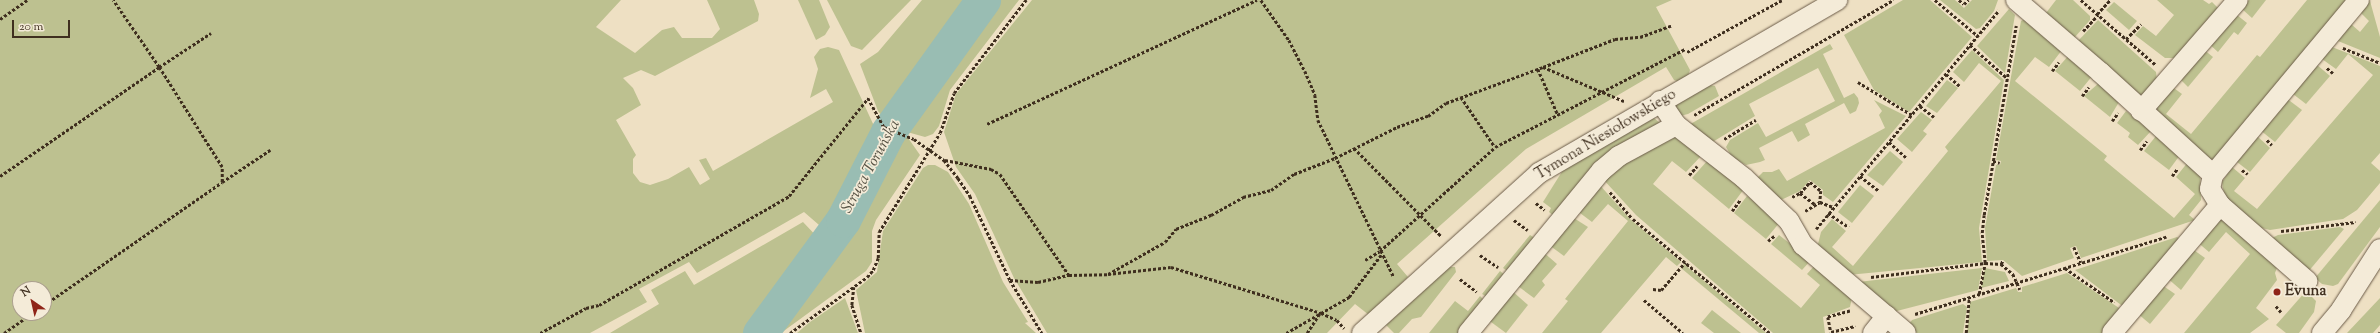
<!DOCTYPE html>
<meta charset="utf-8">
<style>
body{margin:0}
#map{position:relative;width:2380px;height:333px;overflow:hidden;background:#eee0c3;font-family:"Sorts Mill Goudy",serif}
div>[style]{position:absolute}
.green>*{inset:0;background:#bdc190}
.river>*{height:35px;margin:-17.5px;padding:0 17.5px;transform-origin:17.5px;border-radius:17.5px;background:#99bdb3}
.path>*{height:2.5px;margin-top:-1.25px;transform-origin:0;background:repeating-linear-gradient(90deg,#3f2f1f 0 3px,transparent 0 5px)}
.roads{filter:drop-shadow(0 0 1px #6b5b48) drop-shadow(0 0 1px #6b5b48)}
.minor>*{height:20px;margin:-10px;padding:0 10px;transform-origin:10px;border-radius:10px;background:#f4ebd8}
.dots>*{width:11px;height:11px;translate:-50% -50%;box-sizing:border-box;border:2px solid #f4ebd8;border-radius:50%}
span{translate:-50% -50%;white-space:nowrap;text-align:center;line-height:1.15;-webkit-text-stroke:3.5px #f4ebd8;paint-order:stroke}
.street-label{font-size:15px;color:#3f2f1f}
.poi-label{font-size:15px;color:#3f2f1f;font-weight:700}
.left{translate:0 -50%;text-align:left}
.water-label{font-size:16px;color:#565244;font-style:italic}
.north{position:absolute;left:12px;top:281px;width:40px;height:40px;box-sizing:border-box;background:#f4ebd8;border:1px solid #aca08e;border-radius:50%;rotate:326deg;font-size:11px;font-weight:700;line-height:16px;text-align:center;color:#3f2f1f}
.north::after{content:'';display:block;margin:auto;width:14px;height:18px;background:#8f2418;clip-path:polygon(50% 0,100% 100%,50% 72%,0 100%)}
.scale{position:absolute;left:12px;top:20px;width:58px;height:18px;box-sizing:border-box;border:2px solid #3f2f1f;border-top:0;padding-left:5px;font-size:12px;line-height:14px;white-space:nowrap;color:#3f2f1f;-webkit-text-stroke:3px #f4ebd8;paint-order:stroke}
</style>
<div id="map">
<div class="green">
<i style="clip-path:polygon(evenodd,0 0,621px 0,596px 27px,635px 53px,662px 30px,674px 27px,682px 38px,712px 38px,720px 29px,707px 0,754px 0,759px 14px,758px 21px,655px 76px,641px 70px,623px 78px,633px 88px,641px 105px,616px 120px,636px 155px,633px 159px,633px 173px,640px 182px,650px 185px,668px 179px,689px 167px,700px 185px,710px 179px,699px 160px,706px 158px,713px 171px,833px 102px,826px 89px,810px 98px,818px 69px,814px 57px,820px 49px,828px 47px,839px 50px,880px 139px,839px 220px,826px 231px,804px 212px,697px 273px,689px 262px,639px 289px,647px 302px,590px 333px,0 333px,0 0,20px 289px,44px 289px,44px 313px,20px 313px,20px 289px)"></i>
<i style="clip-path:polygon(798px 0,819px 0,830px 27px,825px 35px,816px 40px)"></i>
<i style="clip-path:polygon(827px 0,911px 0,862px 50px,851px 46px)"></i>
<i style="clip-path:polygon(922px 0,978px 0,888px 124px,878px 111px,860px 64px,878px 52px)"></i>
<i style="clip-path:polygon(990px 0,1019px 0,950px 90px,939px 126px,933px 134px,925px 137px,900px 130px,900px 122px)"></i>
<i style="clip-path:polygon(1032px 0,1672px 0,1656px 7px,1690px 70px,1688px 76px,1679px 82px,1674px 80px,1666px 67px,1526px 149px,1397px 264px,1408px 277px,1369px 315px,1355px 304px,1327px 333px,1047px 333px,1014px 278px,975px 194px,956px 167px,944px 132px,956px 94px)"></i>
<i style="clip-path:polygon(1903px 0,1930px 0,1972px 37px,1909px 112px,1874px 90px,1844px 35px)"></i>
<i style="clip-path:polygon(1940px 0,1955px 0,1964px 8px,1972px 0,1998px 0,1994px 11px,1980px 28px,1976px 29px)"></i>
<i style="clip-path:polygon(2056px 0,2073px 0,2090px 16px,2090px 20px,2075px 37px,2072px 38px,2046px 13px)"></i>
<i style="clip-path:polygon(2157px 0,2203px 0,2209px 4px,2212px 2px,2220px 10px,2176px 58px,2165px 58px,2135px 35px,2143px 26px,2156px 36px,2174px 15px)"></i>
<i style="clip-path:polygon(2249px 0,2266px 0,2252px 18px,2242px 9px)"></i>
<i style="clip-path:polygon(2307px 0,2353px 0,2216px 159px,2208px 159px,2157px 111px,2157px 105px,2171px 86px,2182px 94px,2166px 114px,2191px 134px,2257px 55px,2260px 57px)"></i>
<i style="clip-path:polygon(2370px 1px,2380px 37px,2380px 58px,2338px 41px,2351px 24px,2360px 32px,2369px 21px,2360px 12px)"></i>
<i style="clip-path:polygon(2114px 2px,2137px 21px,2129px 30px,2106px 10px)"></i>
<i style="clip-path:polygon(2009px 9px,2015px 15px,2005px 73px,1977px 46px)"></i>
<i style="clip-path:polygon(2237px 15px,2247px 23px,2238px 35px,2234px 32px,2218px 52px,2208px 43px)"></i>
<i style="clip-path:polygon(2025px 19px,2062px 50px,2049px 67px,2035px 57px,2015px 81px,2107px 156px,2104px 160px,2174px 218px,2195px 194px,2176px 177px,2188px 162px,2200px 173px,2201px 200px,2189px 215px,2195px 220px,2081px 258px,2076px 246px,2070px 248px,2074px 258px,2022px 276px,2003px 260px,1987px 261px,1985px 228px,1996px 165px,2000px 165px,2001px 161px,1996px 160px,2021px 21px)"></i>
<i style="clip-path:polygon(2098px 20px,2156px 72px,2157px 81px,2144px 94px,2139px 95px,2077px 42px)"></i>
<i style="clip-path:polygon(1830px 44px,1833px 49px,1823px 54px,1844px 98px,1854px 93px,1858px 98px,1859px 103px,1856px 111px,1850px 114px,1844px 103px,1805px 124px,1810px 135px,1798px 142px,1792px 131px,1759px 148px,1765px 160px,1760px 162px,1746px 165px,1732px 157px,1726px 147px,1730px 140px,1758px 123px,1766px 137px,1835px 101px,1818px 68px,1749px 104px,1755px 116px,1711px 143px,1687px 126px)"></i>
<i style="clip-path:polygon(2332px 47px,2380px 66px,2380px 153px,2371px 163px,2380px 171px,2380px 183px,2357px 210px,2343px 219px,2270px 230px,2258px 227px,2232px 205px,2224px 194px,2222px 182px,2232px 167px,2245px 178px,2234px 191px,2257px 209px,2373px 75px,2348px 54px,2336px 69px,2322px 59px)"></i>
<i style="clip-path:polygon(2203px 49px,2213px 57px,2188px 87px,2179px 78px)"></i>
<i style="clip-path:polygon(1972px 50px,2004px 80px,1979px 228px,1982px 262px,1848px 275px,1820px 250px,1818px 244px,1821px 232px,1832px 219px,1846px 231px,1832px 247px,1853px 266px,1948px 151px,1945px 147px,2001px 81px,1979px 63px,1964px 82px,1953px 72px)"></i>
<i style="clip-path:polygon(2069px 55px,2093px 75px,2080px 91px,2055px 71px)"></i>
<i style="clip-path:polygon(2316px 64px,2330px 76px,2306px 104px,2293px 94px)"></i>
<i style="clip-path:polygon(1947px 80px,1958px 88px,1937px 113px,1926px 106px)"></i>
<i style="clip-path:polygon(2099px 83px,2119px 102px,2110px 117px,2084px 96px)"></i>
<i style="clip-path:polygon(1709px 85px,1715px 86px,1719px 96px,1688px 114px,1680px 116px,1676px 113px,1675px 105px)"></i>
<i style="clip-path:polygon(2286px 98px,2302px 110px,2275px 142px,2260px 130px)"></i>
<i style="clip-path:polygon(1874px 100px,1906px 116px,1833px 202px,1823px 195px,1823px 190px,1810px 180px,1800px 191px,1781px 200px,1757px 178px,1763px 172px,1772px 172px,1779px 169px,1787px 181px,1885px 128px,1879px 115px,1882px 111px)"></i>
<i style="clip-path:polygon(2126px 111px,2151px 131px,2138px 145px,2128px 137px,2130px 133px,2117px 123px)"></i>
<i style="clip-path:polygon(1921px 112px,1932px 120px,1923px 131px,1927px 134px,1912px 152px,1897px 139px)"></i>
<i style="clip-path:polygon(1654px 118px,1660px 123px,1555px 217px,1549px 212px,1551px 208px,1543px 202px,1563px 170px)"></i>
<i style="clip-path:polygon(1675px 132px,1702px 155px,1686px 172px,1672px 161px,1653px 184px,1801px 308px,1820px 285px,1807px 274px,1815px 265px,1852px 297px,1850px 307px,1823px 317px,1825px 333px,1773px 333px,1636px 215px,1602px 178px)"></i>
<i style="clip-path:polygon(906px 135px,920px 155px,876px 220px,872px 231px,872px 262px,866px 271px,781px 333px,765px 333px,844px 225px,868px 181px)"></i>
<i style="clip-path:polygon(2156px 136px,2180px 155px,2169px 170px,2144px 151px)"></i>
<i style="clip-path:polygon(2257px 136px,2270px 148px,2250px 172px,2237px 162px)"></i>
<i style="clip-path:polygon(1890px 151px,1903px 162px,1883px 186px,1867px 175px)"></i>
<i style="clip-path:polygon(1707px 161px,1744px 189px,1729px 209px,1692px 178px)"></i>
<i style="clip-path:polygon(928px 165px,935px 165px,948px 172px,969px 204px,1003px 282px,1028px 322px,1025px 323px,1036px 333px,865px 333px,856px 290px,877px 272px,883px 231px,923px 168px)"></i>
<i style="clip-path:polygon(1598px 183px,1630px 219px,1681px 262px,1677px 266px,1666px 257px,1601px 333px,1542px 333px,1568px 301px,1565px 299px,1628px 221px,1608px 204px,1592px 222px,1576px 210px)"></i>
<i style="clip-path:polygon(1860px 185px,1874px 196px,1852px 223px,1838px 212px)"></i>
<i style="clip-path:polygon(1747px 196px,1780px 222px,1766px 239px,1734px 213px)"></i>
<i style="clip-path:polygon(2380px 200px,2380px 227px,2338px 284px,2333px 286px,2322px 284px,2315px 278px)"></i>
<i style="clip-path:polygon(1569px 215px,1588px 227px,1564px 256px,1549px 245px)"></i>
<i style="clip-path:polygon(2223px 217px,2278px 265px,2275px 273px,2277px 280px,2256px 308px,2269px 319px,2250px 333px,2184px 333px,2250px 254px,2226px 232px,2209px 252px,2196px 241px)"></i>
<i style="clip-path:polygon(803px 222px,822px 242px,752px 333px,610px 333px,659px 304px,651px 290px,685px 271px,694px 285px)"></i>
<i style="clip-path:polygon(2340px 227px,2344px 229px,2308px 272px,2270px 239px,2278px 235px)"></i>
<i style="clip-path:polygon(1530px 235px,1536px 239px,1509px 272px,1503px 268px)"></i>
<i style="clip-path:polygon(1779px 235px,1811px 260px,1802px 270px,1771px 244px)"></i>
<i style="clip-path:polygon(2177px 237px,2180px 239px,2125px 308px,2075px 270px)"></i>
<i style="clip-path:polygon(2191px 248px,2205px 258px,2181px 290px,2166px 277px)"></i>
<i style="clip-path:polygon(1542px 251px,1557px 264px,1542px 281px,1545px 285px,1534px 298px,1515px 284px)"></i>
<i style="clip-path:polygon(1684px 264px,1766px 333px,1759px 333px,1681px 268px)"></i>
<i style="clip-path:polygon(1449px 267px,1455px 267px,1456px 272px,1421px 317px,1412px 319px,1399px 333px,1394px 333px,1386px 325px)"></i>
<i style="clip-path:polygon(1982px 268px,1978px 290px,1893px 312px,1858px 282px)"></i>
<i style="clip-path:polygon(1985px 268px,2005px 272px,2009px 281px,1981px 288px)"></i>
<i style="clip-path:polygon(1500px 271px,1507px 277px,1489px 298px,1482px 294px)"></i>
<i style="clip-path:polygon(2067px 273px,2122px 310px,2104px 333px,1967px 333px,1970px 302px,2016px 288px,2018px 292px,2022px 292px,2022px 287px)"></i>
<i style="clip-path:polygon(2162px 285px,2175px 294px,2150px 324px,2137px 313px)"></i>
<i style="clip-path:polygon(1511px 290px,1528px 305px,1506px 333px,1487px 319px)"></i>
<i style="clip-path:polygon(2306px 291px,2316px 301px,2314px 312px,2299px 333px,2286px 333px,2276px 325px)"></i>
<i style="clip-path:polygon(1480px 296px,1486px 302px,1459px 333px,1429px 333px,1455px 301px,1468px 311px)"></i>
<i style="clip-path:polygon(845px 298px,858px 333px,797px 333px,810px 322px)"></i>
<i style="clip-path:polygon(2380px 298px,2380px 325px,2373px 333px,2347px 333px)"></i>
<i style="clip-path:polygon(1963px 304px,1967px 307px,1963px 333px,1917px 333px,1910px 327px,1909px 324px,1912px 320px)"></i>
<i style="clip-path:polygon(1712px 310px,1741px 333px,1714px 333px,1701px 323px)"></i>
</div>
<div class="river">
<i style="left:760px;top:333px;width:140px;rotate:-53.7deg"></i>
<i style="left:843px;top:220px;width:99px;rotate:-62.9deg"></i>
<i style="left:888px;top:132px;width:163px;rotate:-54.3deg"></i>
</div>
<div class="path">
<i style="left:1261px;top:0;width:49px;rotate:55deg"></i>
<i style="left:1289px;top:40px;width:35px;rotate:63deg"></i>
<i style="left:1305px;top:71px;width:26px;rotate:67deg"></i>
<i style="left:1315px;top:95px;width:25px;rotate:83deg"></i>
<i style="left:1318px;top:120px;width:174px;rotate:64.2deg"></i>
<i style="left:1935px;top:0;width:56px;rotate:39.9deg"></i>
<i style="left:1959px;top:0;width:6px;rotate:39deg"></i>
<i style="left:1964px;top:4px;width:6px;rotate:-45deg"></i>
<i style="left:2081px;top:0;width:99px;rotate:40.9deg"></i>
<i style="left:2097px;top:14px;width:19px;rotate:-47deg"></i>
<i style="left:0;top:19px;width:33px;rotate:-35deg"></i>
<i style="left:2083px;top:31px;width:22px;rotate:-47deg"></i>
<i style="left:2126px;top:39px;width:21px;rotate:-45deg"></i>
<i style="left:1970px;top:45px;width:50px;rotate:41.7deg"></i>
<i style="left:2343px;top:48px;width:40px;rotate:22deg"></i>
<i style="left:1687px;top:52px;width:108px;rotate:-28.7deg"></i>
<i style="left:1543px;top:67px;width:77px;rotate:-21.3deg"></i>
<i style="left:1615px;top:39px;width:25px;rotate:-5deg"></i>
<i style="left:1640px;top:37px;width:33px;rotate:-20deg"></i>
<i style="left:2327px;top:68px;width:8px;rotate:40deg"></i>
<i style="left:1538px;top:69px;width:50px;rotate:66.5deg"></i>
<i style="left:2052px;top:71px;width:11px;rotate:-52deg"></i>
<i style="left:1946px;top:74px;width:18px;rotate:41deg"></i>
<i style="left:1858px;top:82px;width:63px;rotate:31.4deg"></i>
<i style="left:2082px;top:96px;width:11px;rotate:-52deg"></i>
<i style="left:1461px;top:97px;width:60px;rotate:55.8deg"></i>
<i style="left:1920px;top:106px;width:18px;rotate:38deg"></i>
<i style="left:1694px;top:115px;width:230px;rotate:-30deg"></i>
<i style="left:2112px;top:121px;width:10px;rotate:-53deg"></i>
<i style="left:987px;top:124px;width:297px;rotate:-24.7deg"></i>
<i style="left:1724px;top:139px;width:37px;rotate:-31deg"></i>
<i style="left:2267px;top:140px;width:7px;rotate:45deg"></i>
<i style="left:1889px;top:142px;width:24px;rotate:42deg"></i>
<i style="left:1354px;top:148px;width:124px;rotate:45.3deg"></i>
<i style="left:2140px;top:150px;width:11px;rotate:-52deg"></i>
<i style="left:945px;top:160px;width:47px;rotate:11.1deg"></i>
<i style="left:991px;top:169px;width:10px;rotate:29deg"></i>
<i style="left:1000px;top:174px;width:122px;rotate:55.7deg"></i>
<i style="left:1993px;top:161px;width:7px;rotate:16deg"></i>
<i style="left:2242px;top:170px;width:7px;rotate:34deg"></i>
<i style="left:1689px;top:175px;width:12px;rotate:-48deg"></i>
<i style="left:0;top:176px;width:193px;rotate:-34.4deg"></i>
<i style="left:159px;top:67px;width:81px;rotate:-124.5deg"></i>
<i style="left:1860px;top:176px;width:24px;rotate:38deg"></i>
<i style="left:2172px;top:176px;width:9px;rotate:-54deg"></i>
<i style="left:222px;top:182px;width:58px;rotate:-33.7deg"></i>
<i style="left:1610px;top:192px;width:35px;rotate:50deg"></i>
<i style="left:1633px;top:219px;width:178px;rotate:39.8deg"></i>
<i style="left:1800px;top:193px;width:20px;rotate:37deg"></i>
<i style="left:1792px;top:197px;width:9px;rotate:-27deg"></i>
<i style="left:1800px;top:193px;width:15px;rotate:-48deg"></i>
<i style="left:1810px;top:182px;width:14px;rotate:39deg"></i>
<i style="left:1821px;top:191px;width:11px;rotate:95deg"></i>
<i style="left:1536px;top:203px;width:11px;rotate:38deg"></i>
<i style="left:1732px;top:211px;width:14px;rotate:-54deg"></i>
<i style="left:1805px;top:211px;width:17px;rotate:-31deg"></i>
<i style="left:1820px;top:202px;width:14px;rotate:21deg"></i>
<i style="left:1828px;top:213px;width:25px;rotate:34deg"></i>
<i style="left:1514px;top:220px;width:17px;rotate:36deg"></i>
<i style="left:1816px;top:229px;width:285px;rotate:-50.1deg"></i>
<i style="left:2281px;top:231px;width:75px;rotate:-6.9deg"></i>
<i style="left:1768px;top:241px;width:8px;rotate:-40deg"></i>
<i style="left:2074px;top:247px;width:17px;rotate:66deg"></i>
<i style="left:1480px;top:255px;width:22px;rotate:34deg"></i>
<i style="left:1365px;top:260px;width:17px;rotate:-31deg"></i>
<i style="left:1380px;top:251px;width:155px;rotate:-42.1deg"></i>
<i style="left:1495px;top:147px;width:214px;rotate:-27.3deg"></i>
<i style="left:2001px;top:264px;width:4px;rotate:-63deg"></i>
<i style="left:2065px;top:268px;width:60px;rotate:34.8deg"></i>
<i style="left:1108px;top:274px;width:65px;rotate:-29.3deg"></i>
<i style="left:1165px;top:242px;width:17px;rotate:-50deg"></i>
<i style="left:1176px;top:229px;width:38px;rotate:-22deg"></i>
<i style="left:1211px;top:215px;width:37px;rotate:-29deg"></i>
<i style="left:1243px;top:197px;width:29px;rotate:-14deg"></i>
<i style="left:1271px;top:190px;width:28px;rotate:-35deg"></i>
<i style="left:1294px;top:174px;width:44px;rotate:-21.3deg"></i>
<i style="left:1335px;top:158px;width:69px;rotate:-26.6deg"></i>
<i style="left:1397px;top:127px;width:33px;rotate:-20deg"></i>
<i style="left:1428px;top:116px;width:22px;rotate:-36deg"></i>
<i style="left:1446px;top:103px;width:103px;rotate:-20.4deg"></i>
<i style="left:1543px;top:67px;width:88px;rotate:22.8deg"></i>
<i style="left:1871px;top:277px;width:115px;rotate:-7deg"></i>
<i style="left:1985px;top:263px;width:16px;rotate:4deg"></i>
<i style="left:2001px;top:264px;width:16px;rotate:40deg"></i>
<i style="left:2013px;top:274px;width:17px;rotate:66deg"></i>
<i style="left:1460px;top:279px;width:21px;rotate:37deg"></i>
<i style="left:1010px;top:280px;width:28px;rotate:4deg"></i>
<i style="left:1038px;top:282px;width:32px;rotate:-13deg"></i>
<i style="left:1069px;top:275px;width:39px;rotate:-1deg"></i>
<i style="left:1108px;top:274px;width:63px;rotate:-6.3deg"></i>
<i style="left:1171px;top:267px;width:157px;rotate:17deg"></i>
<i style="left:1321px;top:313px;width:17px;rotate:24deg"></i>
<i style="left:1337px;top:320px;width:11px;rotate:49deg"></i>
<i style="left:854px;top:287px;width:18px;rotate:96deg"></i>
<i style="left:852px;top:305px;width:29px;rotate:72deg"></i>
<i style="left:1653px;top:289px;width:8px;rotate:7deg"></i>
<i style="left:1661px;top:290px;width:37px;rotate:-49deg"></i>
<i style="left:1979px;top:294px;width:32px;rotate:-79deg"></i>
<i style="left:1985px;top:263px;width:30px;rotate:-96deg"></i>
<i style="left:1982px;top:233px;width:18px;rotate:-84deg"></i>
<i style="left:1984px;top:215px;width:192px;rotate:-80.4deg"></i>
<i style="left:1644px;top:300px;width:51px;rotate:40.2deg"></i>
<i style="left:44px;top:305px;width:216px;rotate:-34.6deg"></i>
<i style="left:222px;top:182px;width:15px;rotate:-90deg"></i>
<i style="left:222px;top:167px;width:118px;rotate:-122.2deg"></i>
<i style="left:159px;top:67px;width:62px;rotate:-33.2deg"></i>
<i style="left:2276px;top:306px;width:8px;rotate:50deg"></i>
<i style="left:1850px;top:311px;width:23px;rotate:165deg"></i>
<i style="left:1828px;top:317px;width:15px;rotate:79deg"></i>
<i style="left:1831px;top:332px;width:25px;rotate:-14deg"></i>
<i style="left:1915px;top:314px;width:263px;rotate:-17.1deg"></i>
<i style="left:4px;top:333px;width:35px;rotate:-35deg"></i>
<i style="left:540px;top:333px;width:52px;rotate:-28.5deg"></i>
<i style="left:586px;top:308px;width:13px;rotate:-13deg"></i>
<i style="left:599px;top:305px;width:219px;rotate:-29.8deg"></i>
<i style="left:789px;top:196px;width:126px;rotate:-51.1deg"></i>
<i style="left:868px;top:98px;width:33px;rotate:61deg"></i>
<i style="left:884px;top:127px;width:32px;rotate:22deg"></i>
<i style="left:914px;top:139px;width:37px;rotate:35deg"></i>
<i style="left:944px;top:160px;width:23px;rotate:52deg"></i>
<i style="left:958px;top:178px;width:22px;rotate:56deg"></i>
<i style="left:970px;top:196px;width:93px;rotate:64.5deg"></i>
<i style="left:1010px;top:280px;width:62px;rotate:58.9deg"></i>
<i style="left:790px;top:333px;width:95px;rotate:-36deg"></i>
<i style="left:867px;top:277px;width:9px;rotate:-49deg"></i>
<i style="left:873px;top:270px;width:13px;rotate:-67deg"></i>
<i style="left:878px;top:258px;width:26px;rotate:-88deg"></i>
<i style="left:879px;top:232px;width:116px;rotate:-58.4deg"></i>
<i style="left:940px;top:133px;width:42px;rotate:-70.7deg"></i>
<i style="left:954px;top:93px;width:118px;rotate:-52.3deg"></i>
<i style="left:1286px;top:333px;width:73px;rotate:-29.7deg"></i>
<i style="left:1349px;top:297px;width:53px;rotate:-52.7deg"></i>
<i style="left:1307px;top:333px;width:24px;rotate:-57deg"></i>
<i style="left:1966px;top:333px;width:36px;rotate:-85deg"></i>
<i style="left:2379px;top:333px;width:1px;rotate:-45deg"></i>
</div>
<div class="roads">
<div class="minor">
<i style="left:2016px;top:0;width:111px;rotate:40.6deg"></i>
<i style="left:2100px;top:72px;width:153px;rotate:42.3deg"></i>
<i style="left:2213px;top:175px;width:14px;rotate:102deg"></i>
<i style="left:2210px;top:189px;width:19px;rotate:58deg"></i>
<i style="left:2220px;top:205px;width:167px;rotate:130.2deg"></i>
<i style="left:1660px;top:101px;width:29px;rotate:56deg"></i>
<i style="left:1676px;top:125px;width:86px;rotate:37.9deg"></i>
<i style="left:1744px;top:178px;width:62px;rotate:43.7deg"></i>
<i style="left:1789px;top:221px;width:28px;rotate:60deg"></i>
<i style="left:1803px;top:245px;width:135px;rotate:40.5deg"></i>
<i style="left:2141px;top:111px;width:147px;rotate:-48.9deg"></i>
<i style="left:2213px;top:175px;width:228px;rotate:-50.2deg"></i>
<i style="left:2220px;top:205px;width:116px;rotate:41.1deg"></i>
<i style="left:1362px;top:333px;width:239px;rotate:-42.1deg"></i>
<i style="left:1539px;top:173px;width:345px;rotate:-30.1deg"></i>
<i style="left:1468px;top:333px;width:210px;rotate:-50.6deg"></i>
<i style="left:1601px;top:171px;width:23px;rotate:-40deg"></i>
<i style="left:1619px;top:156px;width:65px;rotate:-28.5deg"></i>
<i style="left:1873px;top:333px;width:22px;rotate:-51deg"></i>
<i style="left:2322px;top:333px;width:30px;rotate:-50deg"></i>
<i style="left:2341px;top:310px;width:72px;rotate:-57.4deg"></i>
</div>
</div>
<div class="dots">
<i style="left:2277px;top:292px;background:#8f2418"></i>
</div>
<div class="street-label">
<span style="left:1606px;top:135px;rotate:-31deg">Tymona Niesiołowskiego</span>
</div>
<div class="poi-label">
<span class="left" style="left:2285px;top:292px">Evuna</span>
</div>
<div class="water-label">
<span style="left:872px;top:167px;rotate:-61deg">Struga Toruńska</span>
</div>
<div class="north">N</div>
<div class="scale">20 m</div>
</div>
